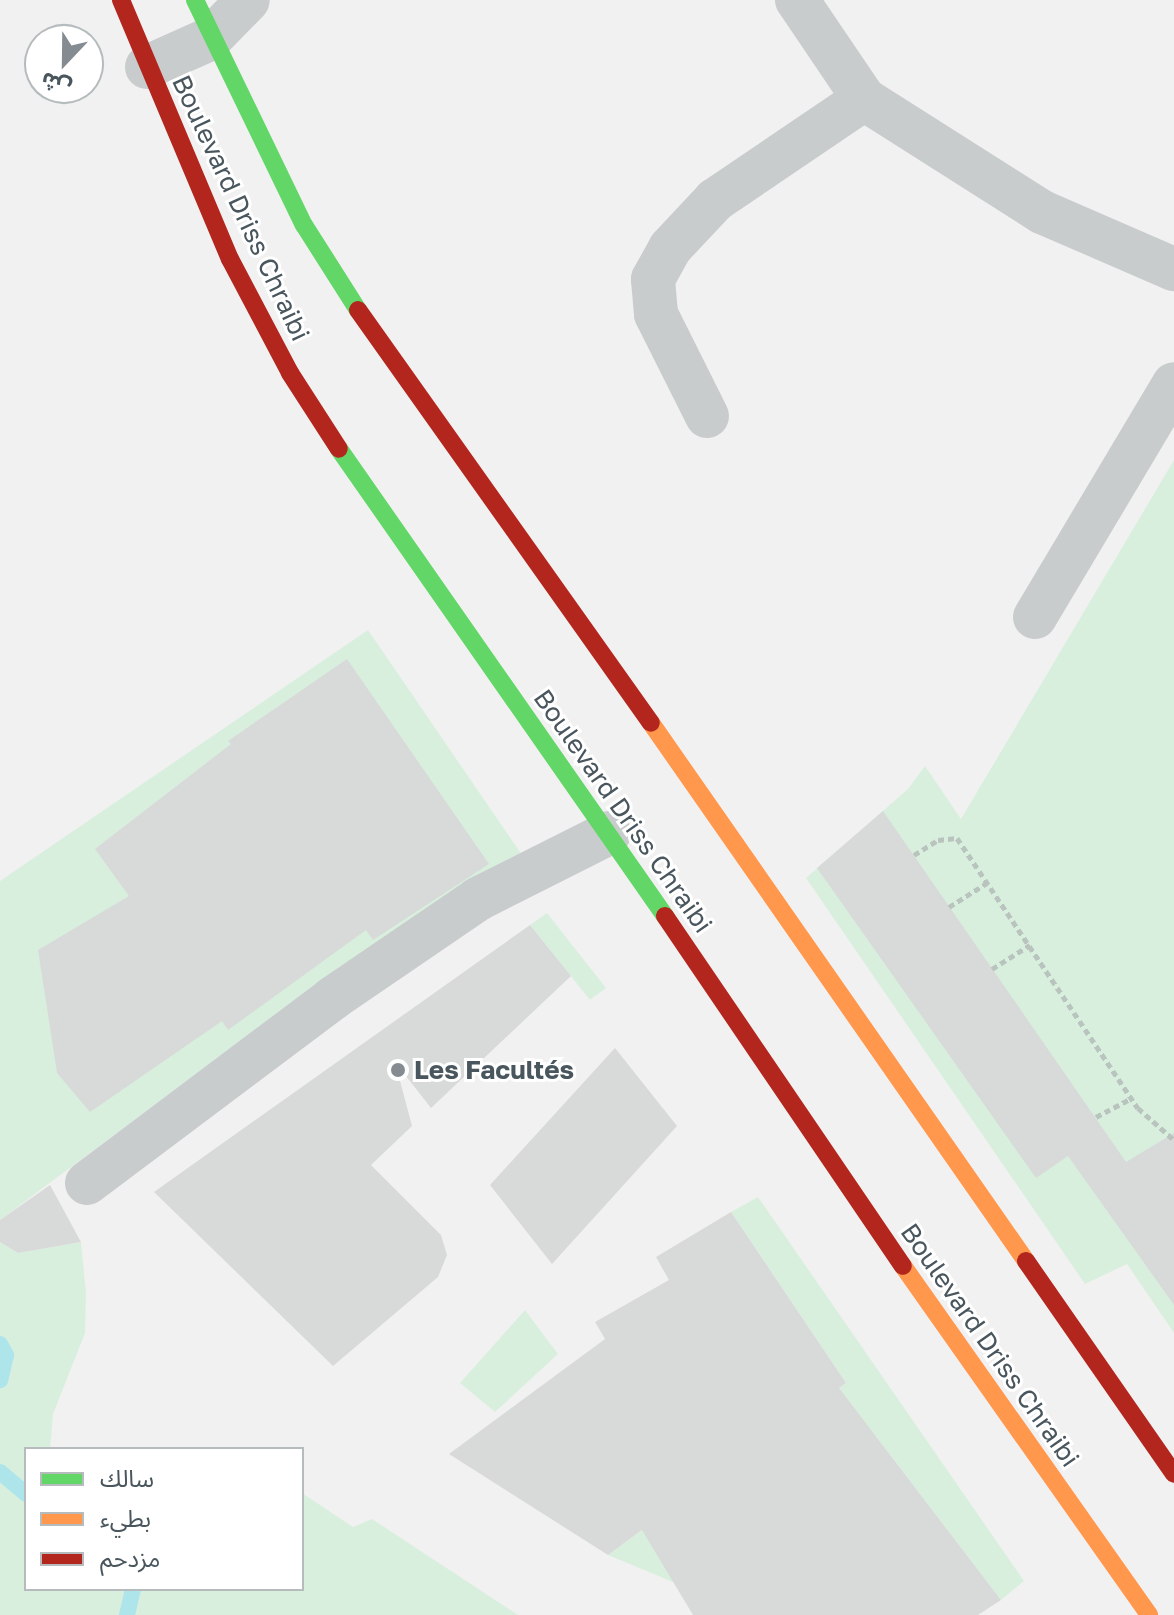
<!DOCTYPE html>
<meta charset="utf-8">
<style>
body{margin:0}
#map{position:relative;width:1174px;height:1615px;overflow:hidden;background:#f2f1f1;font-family:"Golos Text","Noto Sans Arabic",sans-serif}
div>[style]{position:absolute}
.green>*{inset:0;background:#d8efde}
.stream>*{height:16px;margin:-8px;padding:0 8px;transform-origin:8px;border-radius:8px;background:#aee5eb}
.building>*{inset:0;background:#d8d9d9}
.path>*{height:5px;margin-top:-2.5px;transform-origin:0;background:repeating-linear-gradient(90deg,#b9c4bf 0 6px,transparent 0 10px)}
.street>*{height:44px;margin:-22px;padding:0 22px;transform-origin:22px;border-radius:22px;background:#c9cccd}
.fast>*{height:18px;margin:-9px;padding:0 9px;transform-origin:9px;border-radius:9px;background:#63d668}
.slow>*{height:18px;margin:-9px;padding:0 9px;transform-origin:9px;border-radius:9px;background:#ff974d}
.jam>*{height:18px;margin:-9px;padding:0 9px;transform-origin:9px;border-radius:9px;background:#b3261e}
.dots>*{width:22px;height:22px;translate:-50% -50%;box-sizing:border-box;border:4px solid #fff;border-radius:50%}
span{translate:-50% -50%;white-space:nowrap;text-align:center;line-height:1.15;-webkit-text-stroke:6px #fff;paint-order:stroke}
.street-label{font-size:26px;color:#49565d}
.poi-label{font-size:26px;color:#49565d;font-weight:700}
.left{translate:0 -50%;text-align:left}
.legend{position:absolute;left:24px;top:1447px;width:280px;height:144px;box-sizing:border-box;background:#fff;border:2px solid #b6bbbe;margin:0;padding:10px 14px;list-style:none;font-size:24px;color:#49565d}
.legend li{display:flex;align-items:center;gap:16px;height:40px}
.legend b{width:40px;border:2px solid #b6bbbe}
.north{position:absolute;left:24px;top:24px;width:80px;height:80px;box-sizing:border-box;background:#fff;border:2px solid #b6bbbe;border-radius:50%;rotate:202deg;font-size:22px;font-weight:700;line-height:32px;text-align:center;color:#49565d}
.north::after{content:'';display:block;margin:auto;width:28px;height:36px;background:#848c91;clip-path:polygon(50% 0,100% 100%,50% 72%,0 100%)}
</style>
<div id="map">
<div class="green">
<i style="clip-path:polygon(1174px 460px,1174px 1333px,1127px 1264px,1085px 1284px,806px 878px,908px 789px,925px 766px,961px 819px)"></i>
<i style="clip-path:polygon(368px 630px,522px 855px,339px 967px,0 1220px,0 881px)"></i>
<i style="clip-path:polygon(547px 913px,606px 988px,590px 1000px,530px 925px)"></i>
<i style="clip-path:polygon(758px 1197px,1024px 1581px,1001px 1600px,872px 1431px,673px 1582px,608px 1555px,846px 1383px,731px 1212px)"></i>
<i style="clip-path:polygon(0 1242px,18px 1253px,81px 1242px,86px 1293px,85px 1333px,53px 1414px,50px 1449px,26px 1449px,26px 1589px,302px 1589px,302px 1493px,353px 1527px,372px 1519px,518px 1615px,0 1615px)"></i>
<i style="clip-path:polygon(525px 1310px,558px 1354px,495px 1412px,460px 1383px)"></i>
</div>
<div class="stream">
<i style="left:0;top:1344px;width:13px;rotate:61deg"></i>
<i style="left:6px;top:1355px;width:26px;rotate:103deg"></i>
<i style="left:0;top:1472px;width:34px;rotate:40deg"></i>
<i style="left:127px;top:1615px;width:27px;rotate:-77deg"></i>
</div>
<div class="building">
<i style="clip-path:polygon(347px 659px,489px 864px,373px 940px,366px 930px,228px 1030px,222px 1021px,90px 1112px,57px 1073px,38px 950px,129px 896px,95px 849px,231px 744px,228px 741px)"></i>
<i style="clip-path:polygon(883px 811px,1126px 1162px,1174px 1133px,1174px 1305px,1068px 1156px,1036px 1178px,817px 868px)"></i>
<i style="clip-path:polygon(530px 925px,571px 976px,431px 1108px,395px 1062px,412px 1126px,371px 1165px,441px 1235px,447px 1255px,438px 1277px,333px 1366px,154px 1192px)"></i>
<i style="clip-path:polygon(615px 1048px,677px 1126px,552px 1264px,490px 1185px)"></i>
<i style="clip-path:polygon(50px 1185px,81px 1242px,18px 1253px,0 1242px,0 1220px)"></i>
<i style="clip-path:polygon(731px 1212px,846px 1383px,839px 1388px,1001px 1600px,978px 1615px,693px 1615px,642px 1530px,608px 1555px,449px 1454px,605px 1339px,595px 1322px,669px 1280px,656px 1257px)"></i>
</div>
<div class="path">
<i style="left:914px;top:855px;width:28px;rotate:-32deg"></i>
<i style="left:938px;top:840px;width:19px;rotate:-6deg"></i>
<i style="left:957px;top:838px;width:325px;rotate:56.2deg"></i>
<i style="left:1138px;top:1108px;width:48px;rotate:41.6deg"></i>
<i style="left:949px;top:907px;width:45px;rotate:-32.3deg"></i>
<i style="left:992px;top:969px;width:45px;rotate:-32.3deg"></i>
<i style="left:1096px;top:1117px;width:40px;rotate:-28deg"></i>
</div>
<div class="street">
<i style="left:797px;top:0;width:120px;rotate:55.9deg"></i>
<i style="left:864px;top:99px;width:211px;rotate:32.4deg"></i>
<i style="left:1042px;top:212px;width:144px;rotate:23.4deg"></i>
<i style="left:147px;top:67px;width:69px;rotate:-24deg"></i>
<i style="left:210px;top:39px;width:54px;rotate:-45.7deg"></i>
<i style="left:707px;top:416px;width:114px;rotate:-116.6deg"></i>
<i style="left:656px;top:314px;width:35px;rotate:-95deg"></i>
<i style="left:653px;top:279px;width:35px;rotate:-61deg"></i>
<i style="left:670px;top:248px;width:66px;rotate:-46.8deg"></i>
<i style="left:715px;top:200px;width:180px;rotate:-34.1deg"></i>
<i style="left:1035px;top:617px;width:271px;rotate:-59.2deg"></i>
<i style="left:87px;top:1183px;width:308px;rotate:-36.9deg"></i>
<i style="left:333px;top:998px;width:176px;rotate:-34.3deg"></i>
<i style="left:478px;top:899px;width:147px;rotate:-26.7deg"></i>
</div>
<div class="fast">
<i style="left:195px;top:0;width:250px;rotate:64.2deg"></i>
<i style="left:304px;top:225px;width:101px;rotate:57.6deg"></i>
<i style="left:339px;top:449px;width:570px;rotate:55.08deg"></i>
</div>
<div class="slow">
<i style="left:651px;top:723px;width:656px;rotate:55.12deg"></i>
<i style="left:903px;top:1266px;width:427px;rotate:54.8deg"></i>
</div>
<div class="jam">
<i style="left:121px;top:0;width:281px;rotate:67.2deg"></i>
<i style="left:230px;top:259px;width:129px;rotate:62.2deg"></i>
<i style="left:290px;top:373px;width:90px;rotate:57.2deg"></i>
<i style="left:358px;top:310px;width:506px;rotate:54.65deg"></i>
<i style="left:665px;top:916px;width:423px;rotate:55.8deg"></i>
<i style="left:1026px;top:1261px;width:259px;rotate:55.2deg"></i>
</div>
<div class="dots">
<i style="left:398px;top:1070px;background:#848c91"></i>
</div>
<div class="street-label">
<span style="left:241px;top:208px;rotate:65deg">Boulevard Driss Chraibi</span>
<span style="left:623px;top:811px;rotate:55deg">Boulevard Driss Chraibi</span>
<span style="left:990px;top:1345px;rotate:55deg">Boulevard Driss Chraibi</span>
</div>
<div class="poi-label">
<span class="left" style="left:414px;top:1070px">Les Facultés</span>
</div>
<ul class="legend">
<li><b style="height:10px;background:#63d668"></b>سالك</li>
<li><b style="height:10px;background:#ff974d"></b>بطيء</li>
<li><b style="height:10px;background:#b3261e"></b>مزدحم</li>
</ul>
<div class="north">ش</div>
</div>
